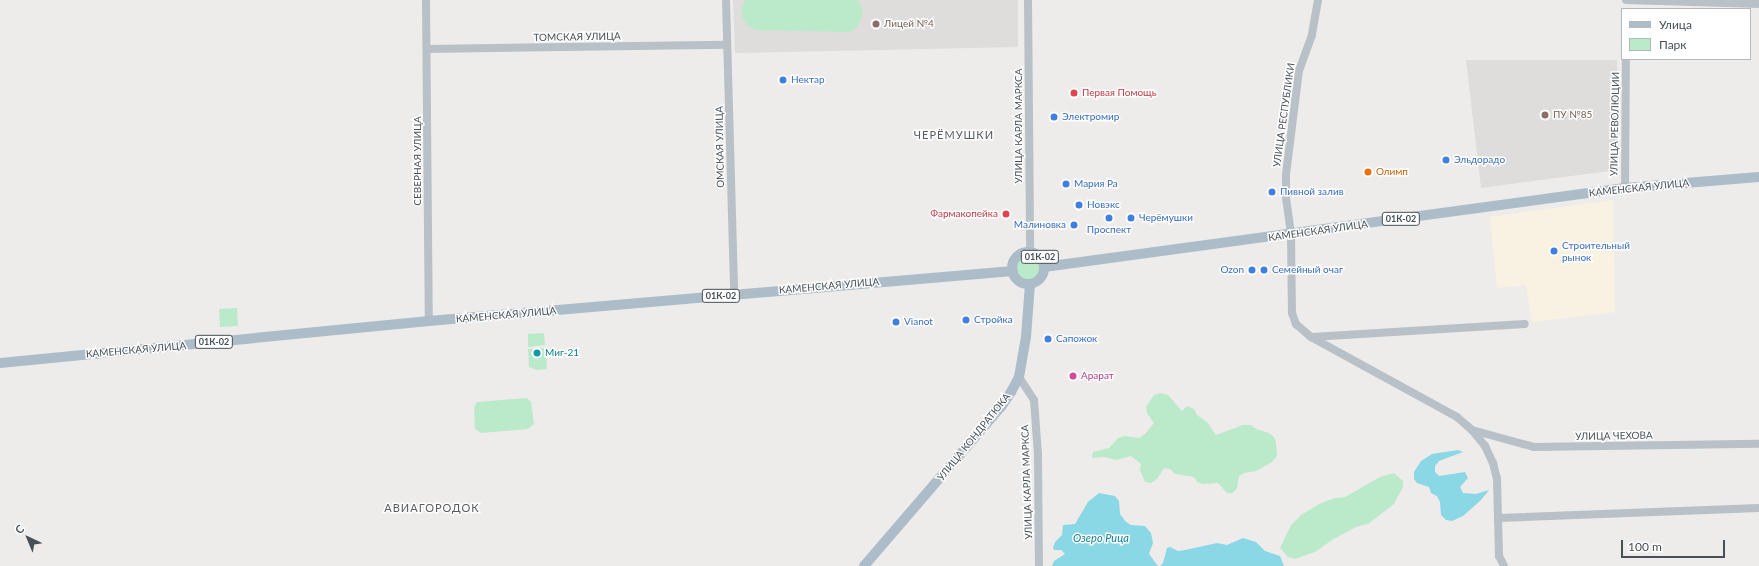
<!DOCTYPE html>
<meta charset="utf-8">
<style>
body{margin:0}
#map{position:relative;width:1759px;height:566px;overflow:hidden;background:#eeebeb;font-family:Lato,sans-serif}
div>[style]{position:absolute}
.commercial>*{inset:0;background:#f9f2e3}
.education>*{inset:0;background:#dfdcdc}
.green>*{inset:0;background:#bbeaca}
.round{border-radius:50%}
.water>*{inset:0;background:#8ad7e5}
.minor>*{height:8px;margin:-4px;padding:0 4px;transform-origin:4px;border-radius:4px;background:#b7c1c7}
.major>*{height:10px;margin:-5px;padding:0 5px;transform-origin:5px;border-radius:5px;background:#acbcc9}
.major>.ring{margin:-5px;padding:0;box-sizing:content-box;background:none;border:10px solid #acbcc9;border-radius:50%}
.dots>*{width:11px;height:11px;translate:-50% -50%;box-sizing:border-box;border:2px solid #fff;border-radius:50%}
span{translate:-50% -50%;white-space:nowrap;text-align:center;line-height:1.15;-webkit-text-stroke:3px #fff;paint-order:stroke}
.shield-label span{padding:1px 3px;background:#fff;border:1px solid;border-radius:3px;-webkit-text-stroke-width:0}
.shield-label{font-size:9px;color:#455057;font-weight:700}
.education-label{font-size:10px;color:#785e54}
.left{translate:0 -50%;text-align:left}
.street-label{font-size:10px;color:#455057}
.shop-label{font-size:10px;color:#366cbe}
.right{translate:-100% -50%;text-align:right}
.health-label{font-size:10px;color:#be3a42}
.food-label{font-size:10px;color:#c56008}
.culture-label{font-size:10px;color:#0d838f}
.hotel-label{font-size:10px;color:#b23c85}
.neighbourhood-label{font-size:11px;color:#585c60;letter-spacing:1px}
.water-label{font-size:11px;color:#158093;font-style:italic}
.legend{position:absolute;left:1621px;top:8px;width:130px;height:52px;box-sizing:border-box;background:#fff;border:1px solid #b5b9bc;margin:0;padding:5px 7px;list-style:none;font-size:12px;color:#455057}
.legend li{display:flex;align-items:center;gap:8px;height:20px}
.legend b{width:20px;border:1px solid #b5b9bc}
.north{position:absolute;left:8px;top:518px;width:40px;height:40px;-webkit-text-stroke:3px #fff;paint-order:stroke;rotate:316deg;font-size:11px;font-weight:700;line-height:16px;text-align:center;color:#455057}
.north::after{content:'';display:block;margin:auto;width:14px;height:18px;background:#455057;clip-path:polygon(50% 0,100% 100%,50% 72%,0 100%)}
.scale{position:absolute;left:1621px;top:540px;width:104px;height:18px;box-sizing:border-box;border:2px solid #455057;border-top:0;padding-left:5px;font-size:12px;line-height:14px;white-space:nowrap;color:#455057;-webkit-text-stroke:3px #fff;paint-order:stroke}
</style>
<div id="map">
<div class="commercial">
<i style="clip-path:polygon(1613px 200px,1615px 312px,1532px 322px,1526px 285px,1497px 288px,1490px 217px)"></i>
</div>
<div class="education">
<i style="clip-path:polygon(733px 0,1018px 0,1018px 47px,735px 53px)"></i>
<i style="clip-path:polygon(1466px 60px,1617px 60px,1617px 170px,1481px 188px)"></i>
</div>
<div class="green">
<i style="clip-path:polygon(745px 0,858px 0,862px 9px,862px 17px,857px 27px,850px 32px,756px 30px,748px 26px,743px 19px,741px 11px)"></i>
<i class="round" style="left:1015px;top:254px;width:28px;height:28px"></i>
<i style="clip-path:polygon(237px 308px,238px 326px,220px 327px,219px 309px)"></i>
<i style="clip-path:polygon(544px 333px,545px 345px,528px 347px,528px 334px)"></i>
<i style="clip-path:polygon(546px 348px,547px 369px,537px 370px,529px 367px,528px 349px)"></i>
<i style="clip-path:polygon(1161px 393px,1168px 395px,1182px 411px,1187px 406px,1194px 409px,1197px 415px,1208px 423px,1216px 435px,1243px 425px,1251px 425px,1256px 429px,1269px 433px,1274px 437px,1276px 443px,1277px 456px,1272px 462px,1256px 471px,1244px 473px,1239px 476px,1237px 488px,1233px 493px,1227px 493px,1218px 483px,1203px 484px,1197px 482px,1194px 477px,1175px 474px,1170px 469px,1164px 468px,1157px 479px,1151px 483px,1145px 482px,1140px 470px,1141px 464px,1131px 456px,1116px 460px,1104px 457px,1092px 458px,1093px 452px,1109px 448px,1118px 438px,1125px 436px,1139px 438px,1145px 434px,1154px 423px,1147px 413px,1146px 407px,1154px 395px)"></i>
<i style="clip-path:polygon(527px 398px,531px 402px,534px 424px,528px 429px,481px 433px,475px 429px,474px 407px,477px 402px)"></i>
<i style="clip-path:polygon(1394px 473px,1403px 481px,1403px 487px,1394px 504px,1368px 524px,1356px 527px,1332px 540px,1315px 552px,1295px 559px,1288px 557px,1280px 548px,1291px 525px,1301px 515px,1321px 503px,1335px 498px,1345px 497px,1380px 477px)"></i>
</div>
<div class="water">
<i style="clip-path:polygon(1458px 450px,1463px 452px,1439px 461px,1435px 466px,1435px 472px,1439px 476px,1465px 472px,1468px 478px,1460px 487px,1463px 493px,1476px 494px,1489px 490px,1481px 500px,1463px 516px,1452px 521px,1446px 520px,1441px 515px,1440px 502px,1437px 496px,1431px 493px,1429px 487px,1417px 483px,1414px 479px,1414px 472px,1421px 461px,1432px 454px)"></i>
<i style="clip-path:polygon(1099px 493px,1115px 496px,1119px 501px,1120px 514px,1126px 522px,1131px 525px,1145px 526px,1151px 533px,1153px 543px,1149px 554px,1158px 566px,1052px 566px,1054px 561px,1065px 554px,1061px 550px,1054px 550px,1053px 548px,1055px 542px,1062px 535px,1063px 525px,1075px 524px,1088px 502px)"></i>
<i style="clip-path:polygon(1243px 538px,1256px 542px,1265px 551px,1280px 556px,1284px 566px,1160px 566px,1163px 563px,1167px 548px,1170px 547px,1178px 551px,1185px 550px,1217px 543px,1227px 545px)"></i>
</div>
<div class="minor">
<i style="left:426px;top:0;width:321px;rotate:89.5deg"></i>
<i style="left:726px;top:0;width:295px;rotate:88.4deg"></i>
<i style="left:1028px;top:0;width:252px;rotate:89.5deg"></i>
<i style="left:1318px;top:0;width:36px;rotate:100deg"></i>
<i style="left:1312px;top:35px;width:37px;rotate:110deg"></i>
<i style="left:1299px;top:70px;width:106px;rotate:97.1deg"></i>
<i style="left:1286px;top:175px;width:23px;rotate:90deg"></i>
<i style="left:1286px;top:198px;width:36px;rotate:82deg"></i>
<i style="left:1291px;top:234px;width:79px;rotate:89.3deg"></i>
<i style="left:1292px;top:313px;width:12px;rotate:70deg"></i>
<i style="left:1296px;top:324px;width:20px;rotate:41deg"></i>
<i style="left:1311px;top:337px;width:166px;rotate:28.7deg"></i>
<i style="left:1457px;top:417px;width:20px;rotate:41deg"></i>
<i style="left:1472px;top:430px;width:21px;rotate:51deg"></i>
<i style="left:1485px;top:446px;width:19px;rotate:65deg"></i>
<i style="left:1493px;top:463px;width:16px;rotate:76deg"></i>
<i style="left:1497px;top:479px;width:77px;rotate:88.5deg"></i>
<i style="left:1499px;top:556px;width:11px;rotate:63deg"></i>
<i style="left:1626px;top:0;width:133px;rotate:1.7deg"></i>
<i style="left:427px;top:49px;width:300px;rotate:-0.8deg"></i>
<i style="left:1625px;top:188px;width:129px;rotate:-89.6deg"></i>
<i style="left:1312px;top:337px;width:213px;rotate:-3.5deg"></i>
<i style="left:1019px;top:377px;width:27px;rotate:57deg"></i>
<i style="left:1034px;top:400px;width:55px;rotate:85.8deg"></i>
<i style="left:1038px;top:455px;width:111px;rotate:89.5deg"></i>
<i style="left:1472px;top:430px;width:64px;rotate:15.3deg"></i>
<i style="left:1534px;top:447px;width:225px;rotate:-0.8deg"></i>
<i style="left:1498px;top:518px;width:261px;rotate:-2.2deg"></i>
</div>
<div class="major">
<i class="ring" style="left:1012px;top:252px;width:22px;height:22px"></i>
<i style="left:1044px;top:267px;width:586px;rotate:-7.74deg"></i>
<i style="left:1625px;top:188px;width:134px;rotate:-4.7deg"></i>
<i style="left:0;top:363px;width:431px;rotate:-5.6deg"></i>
<i style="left:429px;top:321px;width:586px;rotate:-4.89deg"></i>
<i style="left:864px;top:566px;width:210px;rotate:-49.3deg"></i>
<i style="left:1001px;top:407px;width:18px;rotate:-56deg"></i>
<i style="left:1011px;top:392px;width:17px;rotate:-62deg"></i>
<i style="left:1019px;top:377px;width:41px;rotate:-80.1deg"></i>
<i style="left:1026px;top:337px;width:53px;rotate:-85.7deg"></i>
</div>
<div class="dots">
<i style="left:876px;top:24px;background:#8d6e63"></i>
<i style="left:783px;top:80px;background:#3f7fe0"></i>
<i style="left:1074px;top:93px;background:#e0444e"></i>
<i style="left:1545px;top:115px;background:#8d6e63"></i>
<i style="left:1054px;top:117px;background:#3f7fe0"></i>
<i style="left:1446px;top:160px;background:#3f7fe0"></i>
<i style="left:1368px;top:172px;background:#e8710a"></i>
<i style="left:1066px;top:184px;background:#3f7fe0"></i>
<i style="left:1272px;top:192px;background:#3f7fe0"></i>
<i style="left:1079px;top:205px;background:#3f7fe0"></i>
<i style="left:1006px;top:214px;background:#e0444e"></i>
<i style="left:1109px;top:218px;background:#3f7fe0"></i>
<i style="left:1131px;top:218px;background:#3f7fe0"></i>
<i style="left:1074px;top:225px;background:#3f7fe0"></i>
<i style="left:1554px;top:251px;background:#3f7fe0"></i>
<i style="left:1252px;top:270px;background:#3f7fe0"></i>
<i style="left:1264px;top:270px;background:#3f7fe0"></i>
<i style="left:966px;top:320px;background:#3f7fe0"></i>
<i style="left:896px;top:322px;background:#3f7fe0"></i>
<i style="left:1048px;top:339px;background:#3f7fe0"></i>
<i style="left:537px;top:353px;background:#0f9aa8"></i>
<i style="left:1073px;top:376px;background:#d1479c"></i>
</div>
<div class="shield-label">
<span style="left:1401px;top:219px">01К-02</span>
<span style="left:1040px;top:257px">01К-02</span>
<span style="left:721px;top:296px">01К-02</span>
<span style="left:214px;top:342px">01К-02</span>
</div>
<div class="education-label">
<span class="left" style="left:884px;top:24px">Лицей №4</span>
<span class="left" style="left:1553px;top:115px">ПУ №85</span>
</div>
<div class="street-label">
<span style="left:577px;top:37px;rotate:-1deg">ТОМСКАЯ УЛИЦА</span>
<span style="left:1284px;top:115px;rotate:-82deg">УЛИЦА РЕСПУБЛИКИ</span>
<span style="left:1615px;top:124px;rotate:-89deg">УЛИЦА РЕВОЛЮЦИИ</span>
<span style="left:1019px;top:126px;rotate:-90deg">УЛИЦА КАРЛА МАРКСА</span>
<span style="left:720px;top:147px;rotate:-91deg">ОМСКАЯ УЛИЦА</span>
<span style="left:418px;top:161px;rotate:-90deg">СЕВЕРНАЯ УЛИЦА</span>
<span style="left:1639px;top:188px;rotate:-6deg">КАМЕНСКАЯ УЛИЦА</span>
<span style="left:1318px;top:231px;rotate:-8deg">КАМЕНСКАЯ УЛИЦА</span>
<span style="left:829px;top:286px;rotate:-5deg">КАМЕНСКАЯ УЛИЦА</span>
<span style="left:506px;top:315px;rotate:-5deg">КАМЕНСКАЯ УЛИЦА</span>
<span style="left:136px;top:350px;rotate:-5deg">КАМЕНСКАЯ УЛИЦА</span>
<span style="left:1614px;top:436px;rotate:-1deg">УЛИЦА ЧЕХОВА</span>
<span style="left:974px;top:437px;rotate:-51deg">УЛИЦА КОНДРАТЮКА</span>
<span style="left:1027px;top:482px;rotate:-92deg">УЛИЦА КАРЛА МАРКСА</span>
</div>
<div class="shop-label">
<span class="left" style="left:791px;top:80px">Нектар</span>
<span class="left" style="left:1062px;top:117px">Электромир</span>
<span class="left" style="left:1454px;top:160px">Эльдорадо</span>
<span class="left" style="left:1074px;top:184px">Мария Ра</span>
<span class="left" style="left:1280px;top:192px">Пивной залив</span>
<span class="left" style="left:1087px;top:205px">Новэкс</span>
<span class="left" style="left:1139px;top:218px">Черёмушки</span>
<span class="right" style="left:1066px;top:225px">Малиновка</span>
<span style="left:1109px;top:230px">Проспект</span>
<span class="left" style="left:1562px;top:251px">Строительный<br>рынок</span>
<span class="right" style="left:1244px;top:270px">Ozon</span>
<span class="left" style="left:1272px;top:270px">Семейный очаг</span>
<span class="left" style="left:974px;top:320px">Стройка</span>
<span class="left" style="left:904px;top:322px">Vianot</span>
<span class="left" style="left:1056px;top:339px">Сапожок</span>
</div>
<div class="health-label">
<span class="left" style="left:1082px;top:93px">Первая Помощь</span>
<span class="right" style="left:998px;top:214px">Фармакопейка</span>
</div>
<div class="food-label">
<span class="left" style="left:1376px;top:172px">Олимп</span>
</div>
<div class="culture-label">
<span class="left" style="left:545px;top:353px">Миг-21</span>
</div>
<div class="hotel-label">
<span class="left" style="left:1081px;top:376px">Арарат</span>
</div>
<div class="neighbourhood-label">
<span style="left:954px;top:135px">ЧЕРЁМУШКИ</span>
<span style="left:432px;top:508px">АВИАГОРОДОК</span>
</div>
<div class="water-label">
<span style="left:1101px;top:538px">Озеро Рица</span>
</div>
<ul class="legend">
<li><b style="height:5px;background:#acbcc9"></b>Улица</li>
<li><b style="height:11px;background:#bbeaca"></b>Парк</li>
</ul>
<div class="north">С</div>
<div class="scale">100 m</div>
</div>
